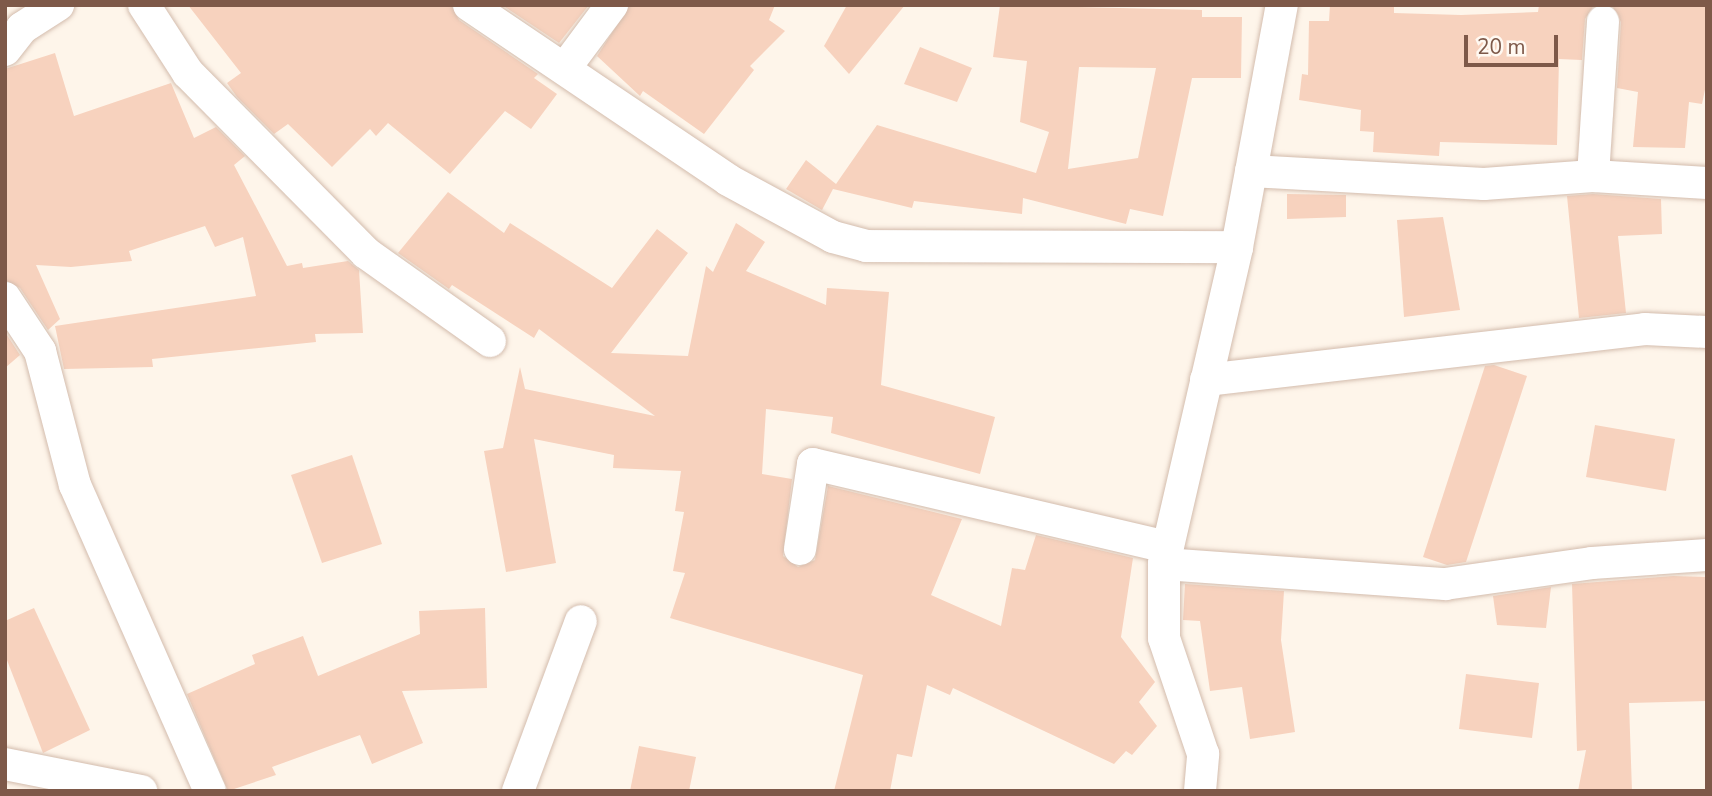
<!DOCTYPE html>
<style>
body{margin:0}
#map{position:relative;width:1712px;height:796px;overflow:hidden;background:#fef5ea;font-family:"Nunito Sans",sans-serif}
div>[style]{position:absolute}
.building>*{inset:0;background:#f7d2be}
.roads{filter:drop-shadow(0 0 2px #d3bcad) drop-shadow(0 0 2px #d3bcad)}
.minor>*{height:32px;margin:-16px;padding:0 16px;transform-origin:16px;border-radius:16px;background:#fff}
span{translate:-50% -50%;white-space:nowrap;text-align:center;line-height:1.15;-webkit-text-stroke:6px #fff9f2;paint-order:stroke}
.frame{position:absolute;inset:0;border:7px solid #7e5949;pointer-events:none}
.scale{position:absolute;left:1464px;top:35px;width:94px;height:32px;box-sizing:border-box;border:4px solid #7e5949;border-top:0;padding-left:9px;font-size:21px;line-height:24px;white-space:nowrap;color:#7e5949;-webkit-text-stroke:5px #fff9f2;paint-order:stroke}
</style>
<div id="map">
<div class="building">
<i style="clip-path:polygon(188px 5px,451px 5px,459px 20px,538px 74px,534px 78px,557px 94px,531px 129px,505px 111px,450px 174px,388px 123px,376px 136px,370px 129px,332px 167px,288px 124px,274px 134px,237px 97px,227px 83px,241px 73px)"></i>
<i style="clip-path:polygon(502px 5px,589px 5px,559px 43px)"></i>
<i style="clip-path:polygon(630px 5px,775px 5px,769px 20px,785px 31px,750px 66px,754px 70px,704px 134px,643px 91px,640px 96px,597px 56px)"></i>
<i style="clip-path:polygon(847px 5px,905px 5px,849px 74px,824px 46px)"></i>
<i style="clip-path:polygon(evenodd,1000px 5px,1202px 10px,1202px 17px,1242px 17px,1241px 78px,1192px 78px,1163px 216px,1130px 209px,1126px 224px,1023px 198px,1022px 214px,914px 201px,912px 208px,833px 189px,822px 210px,786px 189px,806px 160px,836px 184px,877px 125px,1036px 173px,1049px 132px,1020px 122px,1027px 61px,993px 57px,1000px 5px,1079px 67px,1156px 68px,1138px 158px,1068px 169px,1079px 67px)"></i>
<i style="clip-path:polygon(1330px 5px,1394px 5px,1394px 13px,1461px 15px,1538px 12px,1539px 5px,1594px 5px,1585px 19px,1582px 60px,1559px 59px,1557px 145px,1440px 142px,1439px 156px,1373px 152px,1374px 132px,1360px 131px,1361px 110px,1299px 100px,1302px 74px,1308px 75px,1309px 21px,1329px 21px)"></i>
<i style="clip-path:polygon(1612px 5px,1707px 5px,1707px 80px,1702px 104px,1689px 102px,1685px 148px,1633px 147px,1638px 92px,1617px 88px,1621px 22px)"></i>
<i style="clip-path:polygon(920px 47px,972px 68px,957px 102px,904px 84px)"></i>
<i style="clip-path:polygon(55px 53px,74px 116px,171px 83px,194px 138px,216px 127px,245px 156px,234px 165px,287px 266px,302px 263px,303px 268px,348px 261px,359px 270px,363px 333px,315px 334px,316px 342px,152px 359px,153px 367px,64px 369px,55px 326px,256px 296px,243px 237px,215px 247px,205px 226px,129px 251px,132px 261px,71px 267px,36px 265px,60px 319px,48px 330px,20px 288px,5px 280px,5px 69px)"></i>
<i style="clip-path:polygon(448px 192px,504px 233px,510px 223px,612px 288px,657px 229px,688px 253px,611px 353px,688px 356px,706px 266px,713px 272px,736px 223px,765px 242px,746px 271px,826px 305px,827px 288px,889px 292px,881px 385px,995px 417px,980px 474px,831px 433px,833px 417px,766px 409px,762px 474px,792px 479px,783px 556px,798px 567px,815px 560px,828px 486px,962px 519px,931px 595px,1001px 626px,1012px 568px,1025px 570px,1036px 535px,1133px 558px,1121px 637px,1155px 682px,1139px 702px,1157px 726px,1132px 755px,1126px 751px,1114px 764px,953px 688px,950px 695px,927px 685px,912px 757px,897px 754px,890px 791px,834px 791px,863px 675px,670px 618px,685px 573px,673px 571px,684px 512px,675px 511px,681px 471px,613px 468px,614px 455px,534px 439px,556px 563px,506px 572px,484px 451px,503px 448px,520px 367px,525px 389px,655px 416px,539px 329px,534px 338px,452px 285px,449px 289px,398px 253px)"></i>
<i style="clip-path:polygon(1287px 194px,1346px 195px,1346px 217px,1287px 219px)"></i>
<i style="clip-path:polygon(1593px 194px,1661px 199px,1662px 234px,1618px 236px,1626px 313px,1579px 318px,1567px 196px)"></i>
<i style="clip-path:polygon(1443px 217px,1460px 310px,1404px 317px,1397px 220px)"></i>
<i style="clip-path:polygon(5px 332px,20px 355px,5px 368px)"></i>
<i style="clip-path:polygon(1494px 365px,1527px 376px,1466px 562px,1447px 565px,1423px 557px,1485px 366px)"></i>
<i style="clip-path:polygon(1595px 425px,1675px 439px,1666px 491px,1586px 477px)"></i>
<i style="clip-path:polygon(352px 455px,382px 544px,322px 563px,291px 475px)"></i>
<i style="clip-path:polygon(1673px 576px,1707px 577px,1707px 701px,1629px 703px,1632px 791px,1578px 791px,1586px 750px,1577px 751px,1572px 584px)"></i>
<i style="clip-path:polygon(1185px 584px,1284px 591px,1281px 640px,1295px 732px,1250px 739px,1242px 687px,1210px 691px,1200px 621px,1183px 620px)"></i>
<i style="clip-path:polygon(1551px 587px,1546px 628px,1497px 625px,1493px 596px)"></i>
<i style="clip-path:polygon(34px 608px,90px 730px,43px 753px,5px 655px,5px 621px)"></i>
<i style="clip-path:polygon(485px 608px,487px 688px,402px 691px,423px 743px,372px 764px,360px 735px,272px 767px,276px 775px,228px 791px,187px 694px,255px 664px,252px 655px,303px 636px,318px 676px,420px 634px,419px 611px)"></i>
<i style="clip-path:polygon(1466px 674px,1539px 683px,1532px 738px,1459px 729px)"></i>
<i style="clip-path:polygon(639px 746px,696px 757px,689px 791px,630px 791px)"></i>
</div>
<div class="roads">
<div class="minor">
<i style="left:144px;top:5px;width:81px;rotate:57.1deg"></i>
<i style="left:188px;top:73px;width:253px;rotate:45.3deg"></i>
<i style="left:366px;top:253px;width:152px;rotate:35.4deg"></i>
<i style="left:469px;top:5px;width:313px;rotate:34deg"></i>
<i style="left:728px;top:180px;width:119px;rotate:28.5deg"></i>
<i style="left:833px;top:237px;width:34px;rotate:15deg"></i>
<i style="left:866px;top:246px;width:371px;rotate:0.2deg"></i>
<i style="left:5px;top:50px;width:28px;rotate:-52deg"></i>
<i style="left:22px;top:28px;width:43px;rotate:-32.6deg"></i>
<i style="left:565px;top:68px;width:79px;rotate:-53.3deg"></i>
<i style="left:1251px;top:171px;width:233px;rotate:3.2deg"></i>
<i style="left:1484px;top:184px;width:109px;rotate:-4.2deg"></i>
<i style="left:1593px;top:176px;width:114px;rotate:3.5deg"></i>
<i style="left:1593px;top:176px;width:155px;rotate:-86.3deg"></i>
<i style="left:5px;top:298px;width:64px;rotate:56.6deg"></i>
<i style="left:40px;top:351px;width:138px;rotate:75.4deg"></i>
<i style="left:75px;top:485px;width:334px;rotate:66.2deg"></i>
<i style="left:1206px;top:380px;width:442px;rotate:-6.6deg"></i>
<i style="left:1645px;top:329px;width:62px;rotate:2.8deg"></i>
<i style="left:800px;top:549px;width:86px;rotate:-81.3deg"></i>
<i style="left:813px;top:464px;width:364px;rotate:13.2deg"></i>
<i style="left:1164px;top:564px;width:282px;rotate:4.1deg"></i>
<i style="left:1445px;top:584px;width:148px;rotate:-8.1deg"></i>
<i style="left:1592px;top:563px;width:115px;rotate:-4deg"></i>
<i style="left:5px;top:764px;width:139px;rotate:11.2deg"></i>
<i style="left:518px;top:791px;width:181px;rotate:-69.7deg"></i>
<i style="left:1200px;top:791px;width:37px;rotate:-85deg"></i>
<i style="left:1203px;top:754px;width:122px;rotate:-108.6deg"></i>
<i style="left:1164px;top:638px;width:74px;rotate:-90deg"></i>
<i style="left:1164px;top:564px;width:325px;rotate:-77deg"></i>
<i style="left:1237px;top:247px;width:246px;rotate:-79.5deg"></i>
</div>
</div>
<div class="frame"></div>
<div class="scale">20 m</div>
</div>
